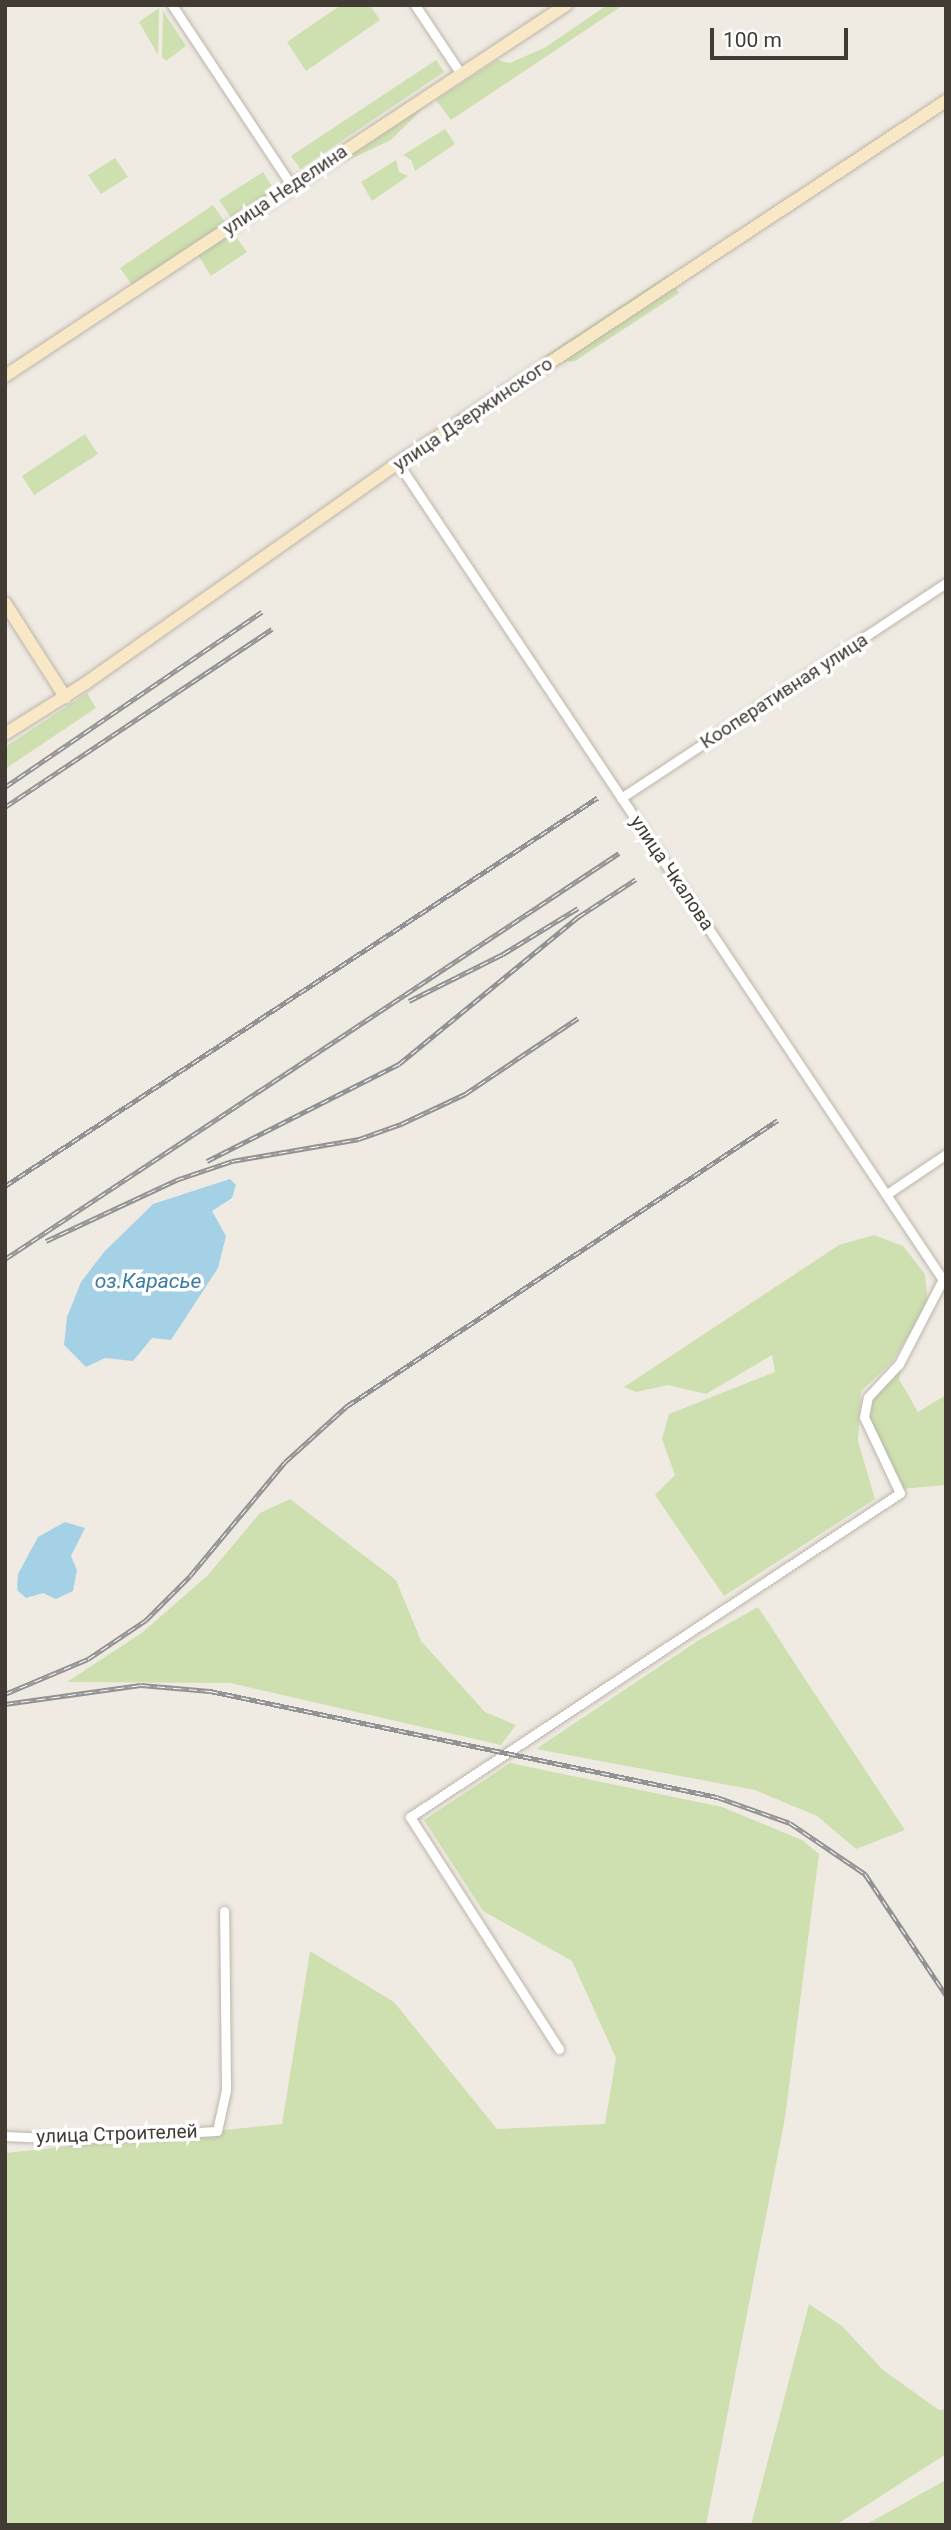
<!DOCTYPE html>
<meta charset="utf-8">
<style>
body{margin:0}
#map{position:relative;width:951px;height:2530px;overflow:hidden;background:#efebe3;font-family:Roboto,sans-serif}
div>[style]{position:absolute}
.green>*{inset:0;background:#cee0b0}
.water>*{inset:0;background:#a5d1e7}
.roads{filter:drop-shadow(0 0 2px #bdb5aa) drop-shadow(0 0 2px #bdb5aa)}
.street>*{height:9px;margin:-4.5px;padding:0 4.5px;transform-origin:4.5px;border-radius:4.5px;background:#fff}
.secondary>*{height:12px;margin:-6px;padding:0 6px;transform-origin:6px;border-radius:6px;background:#f8e8c5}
.rail>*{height:5px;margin-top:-2.5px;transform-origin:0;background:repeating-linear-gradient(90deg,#fff 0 8px,#929292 0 16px);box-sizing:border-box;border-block:2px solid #929292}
span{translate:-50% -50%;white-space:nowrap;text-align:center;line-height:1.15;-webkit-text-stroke:7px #fff;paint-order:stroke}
.street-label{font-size:19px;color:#413b34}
.water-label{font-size:21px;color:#3a7ca0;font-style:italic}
.frame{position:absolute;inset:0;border:7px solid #413b34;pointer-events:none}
.scale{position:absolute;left:710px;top:28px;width:138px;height:32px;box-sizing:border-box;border:4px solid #413b34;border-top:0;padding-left:9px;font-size:21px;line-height:24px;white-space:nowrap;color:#413b34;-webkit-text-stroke:5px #fff;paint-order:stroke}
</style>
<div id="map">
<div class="green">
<i style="clip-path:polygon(341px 5px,370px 5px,380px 20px,306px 71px,287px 42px)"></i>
<i style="clip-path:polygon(607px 5px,623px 5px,451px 120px,436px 100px,497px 60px,510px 63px,546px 47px)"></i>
<i style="clip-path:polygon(159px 8px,159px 9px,158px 55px,139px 22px)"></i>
<i style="clip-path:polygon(163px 11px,186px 46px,166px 61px,162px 57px)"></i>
<i style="clip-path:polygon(436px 60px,444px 72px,300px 169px,291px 156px)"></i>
<i style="clip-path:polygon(425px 106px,391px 140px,334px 167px)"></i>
<i style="clip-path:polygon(445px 129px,455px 144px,415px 171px,411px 160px,403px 155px)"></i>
<i style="clip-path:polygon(115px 158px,128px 177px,101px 194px,88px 175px)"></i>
<i style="clip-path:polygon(396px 160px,399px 172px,408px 176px,372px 201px,361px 182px)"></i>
<i style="clip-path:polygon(263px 172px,275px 191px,232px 219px,219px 200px)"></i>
<i style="clip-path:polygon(213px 205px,227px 225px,134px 288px,120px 268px)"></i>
<i style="clip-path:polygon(231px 230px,247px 252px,211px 276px,197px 253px)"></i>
<i style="clip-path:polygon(668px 275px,679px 293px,575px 361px,542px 363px,540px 359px)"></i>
<i style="clip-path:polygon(85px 434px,98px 454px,34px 495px,22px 476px)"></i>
<i style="clip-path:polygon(87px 693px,96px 708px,5px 769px,5px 747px)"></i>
<i style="clip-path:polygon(874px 1235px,903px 1246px,925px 1274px,928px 1304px,892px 1362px,861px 1391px,858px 1441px,875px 1499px,724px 1596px,655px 1495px,675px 1475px,662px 1439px,669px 1414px,775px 1372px,772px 1355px,706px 1394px,668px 1385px,636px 1392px,624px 1387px,839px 1245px)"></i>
<i style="clip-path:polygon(902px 1366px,899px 1379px,918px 1412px,946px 1395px,946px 1485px,901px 1489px,868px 1418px,871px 1399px)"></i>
<i style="clip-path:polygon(290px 1499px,396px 1580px,421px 1641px,485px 1712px,516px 1725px,501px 1745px,230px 1683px,67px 1682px,143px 1632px,208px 1575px,260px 1513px)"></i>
<i style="clip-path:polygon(758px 1607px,811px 1688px,905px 1830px,856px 1849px,817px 1816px,755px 1790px,536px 1749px,699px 1640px)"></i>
<i style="clip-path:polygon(510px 1763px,722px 1807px,802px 1840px,819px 1854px,785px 2118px,706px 2525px,5px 2525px,5px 2153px,282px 2124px,310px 1951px,394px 2002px,497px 2129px,605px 2124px,616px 2058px,572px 1961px,483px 1911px,424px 1820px)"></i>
<i style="clip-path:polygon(809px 2304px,842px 2326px,883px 2370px,939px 2410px,946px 2409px,946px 2454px,836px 2525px,751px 2525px)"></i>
<i style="clip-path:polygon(946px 2480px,946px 2525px,865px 2525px)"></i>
</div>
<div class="water">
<i style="clip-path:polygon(230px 1179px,236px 1185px,232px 1198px,212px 1211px,226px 1236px,218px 1268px,171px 1340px,152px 1338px,133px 1361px,105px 1358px,86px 1367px,64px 1345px,67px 1317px,81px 1282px,104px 1252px,153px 1204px)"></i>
<i style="clip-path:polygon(65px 1522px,85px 1528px,71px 1556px,77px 1570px,73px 1591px,56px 1599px,43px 1593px,26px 1598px,17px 1590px,18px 1574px,38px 1537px)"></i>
</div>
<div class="roads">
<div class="street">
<i style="left:172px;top:5px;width:216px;rotate:56.5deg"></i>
<i style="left:415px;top:5px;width:83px;rotate:56.3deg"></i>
<i style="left:398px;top:463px;width:986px;rotate:56.29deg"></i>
<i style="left:621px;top:798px;width:390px;rotate:-33.5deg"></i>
<i style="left:887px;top:1194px;width:71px;rotate:-34.1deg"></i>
<i style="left:559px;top:2049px;width:276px;rotate:-122.7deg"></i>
<i style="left:410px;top:1817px;width:587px;rotate:-33.47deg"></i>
<i style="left:900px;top:1493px;width:84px;rotate:-115.3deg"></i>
<i style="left:864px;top:1417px;width:20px;rotate:-79deg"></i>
<i style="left:868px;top:1397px;width:45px;rotate:-46.8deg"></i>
<i style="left:899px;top:1364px;width:96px;rotate:-62.6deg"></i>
<i style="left:5px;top:2136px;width:66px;rotate:2.6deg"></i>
<i style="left:71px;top:2139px;width:146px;rotate:-3.1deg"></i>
<i style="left:217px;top:2131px;width:42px;rotate:-77.6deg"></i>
<i style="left:226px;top:2090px;width:179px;rotate:-90.6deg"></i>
</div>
<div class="secondary">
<i style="left:5px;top:376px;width:673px;rotate:-33.48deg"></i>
<i style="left:5px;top:603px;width:112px;rotate:57.4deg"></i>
<i style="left:5px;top:734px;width:96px;rotate:-32.2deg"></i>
<i style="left:86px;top:683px;width:382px;rotate:-35.2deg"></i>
<i style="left:398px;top:463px;width:657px;rotate:-33.45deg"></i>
</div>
</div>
<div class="rail">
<i style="left:5px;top:787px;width:311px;rotate:-34.3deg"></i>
<i style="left:5px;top:807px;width:321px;rotate:-33.7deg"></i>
<i style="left:409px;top:1001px;width:105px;rotate:-26.6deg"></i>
<i style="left:503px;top:954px;width:88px;rotate:-31.5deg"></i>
<i style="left:207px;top:1161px;width:215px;rotate:-26.8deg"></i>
<i style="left:399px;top:1064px;width:232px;rotate:-39.4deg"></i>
<i style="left:578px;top:917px;width:69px;rotate:-33.2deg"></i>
<i style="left:5px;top:1186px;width:708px;rotate:-33.24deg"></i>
<i style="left:46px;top:1241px;width:144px;rotate:-25.1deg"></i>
<i style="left:176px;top:1180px;width:59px;rotate:-18.7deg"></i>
<i style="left:232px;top:1161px;width:129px;rotate:-9.8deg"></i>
<i style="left:359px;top:1139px;width:45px;rotate:-19.7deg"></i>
<i style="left:401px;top:1124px;width:71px;rotate:-25.1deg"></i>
<i style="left:465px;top:1094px;width:136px;rotate:-33.9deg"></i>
<i style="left:5px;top:1259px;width:736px;rotate:-33.47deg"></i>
<i style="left:5px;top:1694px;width:90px;rotate:-22.9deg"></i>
<i style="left:88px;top:1659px;width:70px;rotate:-33.9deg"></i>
<i style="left:146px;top:1620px;width:62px;rotate:-45deg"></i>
<i style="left:190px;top:1576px;width:148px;rotate:-50.2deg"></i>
<i style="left:285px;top:1462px;width:84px;rotate:-42.1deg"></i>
<i style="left:347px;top:1406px;width:517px;rotate:-33.57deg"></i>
<i style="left:5px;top:1704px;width:137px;rotate:-8deg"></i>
<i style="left:141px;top:1685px;width:69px;rotate:5deg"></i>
<i style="left:210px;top:1691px;width:518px;rotate:11.81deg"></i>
<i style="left:717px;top:1797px;width:77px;rotate:19.6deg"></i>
<i style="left:790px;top:1823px;width:91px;rotate:34.2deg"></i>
<i style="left:865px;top:1874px;width:146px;rotate:56.2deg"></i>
</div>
<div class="street-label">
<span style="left:285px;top:190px;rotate:-34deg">улица Неделина</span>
<span style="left:473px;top:414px;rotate:-34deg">улица Дзержинского</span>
<span style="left:784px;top:691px;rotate:-33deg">Кооперативная улица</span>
<span style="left:672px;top:873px;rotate:56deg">улица Чкалова</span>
<span style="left:117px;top:2134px;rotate:-2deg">улица Строителей</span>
</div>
<div class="water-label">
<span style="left:148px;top:1281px">оз.Карасье</span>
</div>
<div class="frame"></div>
<div class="scale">100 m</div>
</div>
